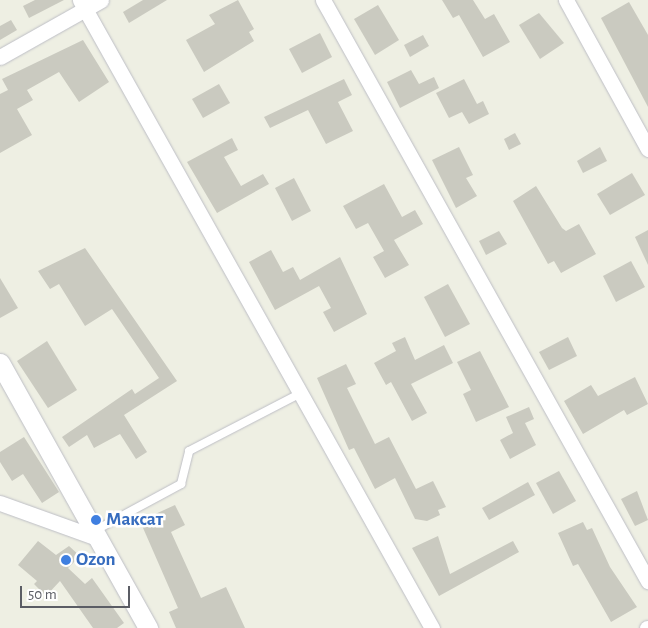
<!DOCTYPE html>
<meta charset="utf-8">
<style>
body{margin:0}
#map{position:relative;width:648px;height:628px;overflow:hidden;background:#eeefe3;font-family:"Alegreya Sans",sans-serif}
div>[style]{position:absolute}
.building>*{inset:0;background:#cacac0}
.roads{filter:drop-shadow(0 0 1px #bdbec5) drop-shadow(0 0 1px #bdbec5)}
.service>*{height:8px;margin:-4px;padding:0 4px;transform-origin:4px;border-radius:4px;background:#fff}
.minor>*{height:15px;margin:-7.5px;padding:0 7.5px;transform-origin:7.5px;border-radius:7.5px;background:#fff}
.tertiary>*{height:19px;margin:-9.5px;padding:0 9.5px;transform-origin:9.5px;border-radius:9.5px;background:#fff}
.dots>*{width:14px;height:14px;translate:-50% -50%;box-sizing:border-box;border:2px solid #fff;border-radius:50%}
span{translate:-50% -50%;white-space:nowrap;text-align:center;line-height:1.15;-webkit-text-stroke:5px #fff;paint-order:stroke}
.shop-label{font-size:19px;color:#366cbe;font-weight:700}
.left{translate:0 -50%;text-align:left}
.scale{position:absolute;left:20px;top:586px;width:110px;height:22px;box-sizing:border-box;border:2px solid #5b5d65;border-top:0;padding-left:6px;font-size:15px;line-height:18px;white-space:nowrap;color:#5b5d65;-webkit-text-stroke:4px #fff;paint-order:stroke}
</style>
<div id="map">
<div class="building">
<i style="clip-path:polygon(35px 0,64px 0,29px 18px,23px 6px)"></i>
<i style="clip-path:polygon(143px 0,167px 0,129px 23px,123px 12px)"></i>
<i style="clip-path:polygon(238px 0,254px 29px,249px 32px,254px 41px,204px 72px,186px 40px,215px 24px,209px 15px)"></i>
<i style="clip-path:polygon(442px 0,473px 0,485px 19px,494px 14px,510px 42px,483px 57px,459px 15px,453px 18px)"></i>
<i style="clip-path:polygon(629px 2px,648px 35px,648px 107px,601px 18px)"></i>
<i style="clip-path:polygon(378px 5px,399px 40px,375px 55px,354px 19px)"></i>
<i style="clip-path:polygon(539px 13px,564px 43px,540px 59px,519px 25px)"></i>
<i style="clip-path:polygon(11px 20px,17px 30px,0 40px,0 26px)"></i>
<i style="clip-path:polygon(320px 33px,332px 57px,302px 73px,289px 49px)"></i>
<i style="clip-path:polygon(423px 35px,429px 46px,410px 57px,404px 45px)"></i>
<i style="clip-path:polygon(83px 40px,109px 82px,79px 102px,59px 72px,27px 90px,33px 100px,17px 109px,32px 135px,0 153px,0 94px,8px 90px,2px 79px)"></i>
<i style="clip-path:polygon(411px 70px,419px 84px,434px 77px,439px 88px,400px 108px,387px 82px)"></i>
<i style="clip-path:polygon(344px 79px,352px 95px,338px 102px,353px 131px,326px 144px,308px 110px,270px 128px,264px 117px)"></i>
<i style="clip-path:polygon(464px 79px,477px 104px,483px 101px,489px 114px,469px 124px,462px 112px,449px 118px,436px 93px)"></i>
<i style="clip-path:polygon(219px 84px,230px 103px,203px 118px,192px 99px)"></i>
<i style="clip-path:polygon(515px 133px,521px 144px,509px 150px,504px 139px)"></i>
<i style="clip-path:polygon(232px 138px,238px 150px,224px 157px,241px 186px,263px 174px,269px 184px,217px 213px,187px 162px)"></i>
<i style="clip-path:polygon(459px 147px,473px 175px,466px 178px,477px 196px,456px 208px,432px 160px)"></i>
<i style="clip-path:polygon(600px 147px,607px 161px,583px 173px,577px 161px)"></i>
<i style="clip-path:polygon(632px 173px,645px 195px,610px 215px,597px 194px)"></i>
<i style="clip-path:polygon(294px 178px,311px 211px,292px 221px,275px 188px)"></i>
<i style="clip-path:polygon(384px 184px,402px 217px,415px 210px,423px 224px,394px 240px,409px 265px,385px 278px,373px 257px,384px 251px,368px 223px,356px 229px,343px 206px)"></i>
<i style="clip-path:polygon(536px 186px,562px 228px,566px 231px,579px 224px,596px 254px,561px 273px,554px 261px,548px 264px,513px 201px)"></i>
<i style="clip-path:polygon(648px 230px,648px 265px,635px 237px)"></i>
<i style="clip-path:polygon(499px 231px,507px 244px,486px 255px,479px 241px)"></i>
<i style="clip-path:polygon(85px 248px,177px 381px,124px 415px,147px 452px,136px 459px,120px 434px,94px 448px,87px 435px,69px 447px,62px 437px,132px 389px,135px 394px,159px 378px,112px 309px,85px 326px,59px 284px,50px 289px,38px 271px)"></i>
<i style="clip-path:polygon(271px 250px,283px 272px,293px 267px,300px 280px,340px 257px,367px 314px,334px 332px,323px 312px,331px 308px,319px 286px,275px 310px,249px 262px)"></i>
<i style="clip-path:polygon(631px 261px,645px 287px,616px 302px,603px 276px)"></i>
<i style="clip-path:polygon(0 278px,18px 308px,0 318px)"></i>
<i style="clip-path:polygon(448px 284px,470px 324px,445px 337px,424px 297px)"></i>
<i style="clip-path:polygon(405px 337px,415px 360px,444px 345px,453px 363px,411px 384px,427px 413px,412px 421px,391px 382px,386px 385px,374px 363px,396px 351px,392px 343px)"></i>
<i style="clip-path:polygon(568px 337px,577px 356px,549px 370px,539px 352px)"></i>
<i style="clip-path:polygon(47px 341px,77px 390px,48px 408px,17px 361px)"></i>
<i style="clip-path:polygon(480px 351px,509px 407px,476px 422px,463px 394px,471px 390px,457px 362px)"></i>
<i style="clip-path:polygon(346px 364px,356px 384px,347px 388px,375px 444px,389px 437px,416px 489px,433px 481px,446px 507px,438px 510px,440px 515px,427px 521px,415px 519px,395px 478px,375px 489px,354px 448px,349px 450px,317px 378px)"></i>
<i style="clip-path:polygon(635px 377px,648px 404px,627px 415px,624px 410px,583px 434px,564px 401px,591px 385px,598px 396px)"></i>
<i style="clip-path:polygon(529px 407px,534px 419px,525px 423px,536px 445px,510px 459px,500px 440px,513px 433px,506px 417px)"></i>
<i style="clip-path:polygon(24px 437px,59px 492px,42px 503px,23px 474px,12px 481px,0 462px,0 452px)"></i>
<i style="clip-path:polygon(559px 471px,576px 501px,553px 514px,536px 483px)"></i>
<i style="clip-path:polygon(528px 482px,535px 495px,489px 520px,482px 508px)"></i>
<i style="clip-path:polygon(637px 491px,648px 520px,635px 526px,621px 499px)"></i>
<i style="clip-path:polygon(175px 505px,185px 525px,171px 532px,201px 598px,226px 587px,245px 628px,176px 628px,169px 612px,178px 608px,140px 521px)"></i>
<i style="clip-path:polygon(583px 522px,587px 530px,592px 528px,610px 567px,637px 607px,611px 622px,578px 564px,573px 566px,558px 533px)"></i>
<i style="clip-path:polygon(438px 536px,450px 574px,513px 541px,519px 552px,439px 596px,412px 548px)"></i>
<i style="clip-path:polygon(38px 541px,56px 555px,69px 546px,80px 556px,68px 568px,85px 584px,92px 578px,124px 623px,117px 628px,93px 628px,60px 581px,46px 596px,34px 584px,37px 581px,18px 565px)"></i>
</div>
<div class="roads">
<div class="service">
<i style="left:96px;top:530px;width:97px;rotate:-28.4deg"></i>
<i style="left:181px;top:484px;width:34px;rotate:-76deg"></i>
<i style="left:189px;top:451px;width:124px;rotate:-27.4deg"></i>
</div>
<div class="minor">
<i style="left:80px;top:0;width:720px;rotate:60.73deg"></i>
<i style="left:323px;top:0;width:666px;rotate:60.78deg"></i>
<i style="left:566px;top:0;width:170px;rotate:61.2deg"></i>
<i style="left:0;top:57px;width:116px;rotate:-29.4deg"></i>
<i style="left:0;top:503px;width:106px;rotate:19.8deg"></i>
<i style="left:647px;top:628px;width:1px"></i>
</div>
<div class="tertiary">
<i style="left:0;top:363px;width:304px;rotate:60.8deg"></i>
</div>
</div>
<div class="dots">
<i style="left:96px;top:520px;background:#3f7fe0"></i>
<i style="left:66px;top:560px;background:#3f7fe0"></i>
</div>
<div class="shop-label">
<span class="left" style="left:106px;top:520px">Максат</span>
<span class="left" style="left:76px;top:560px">Ozon</span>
</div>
<div class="scale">50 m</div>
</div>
